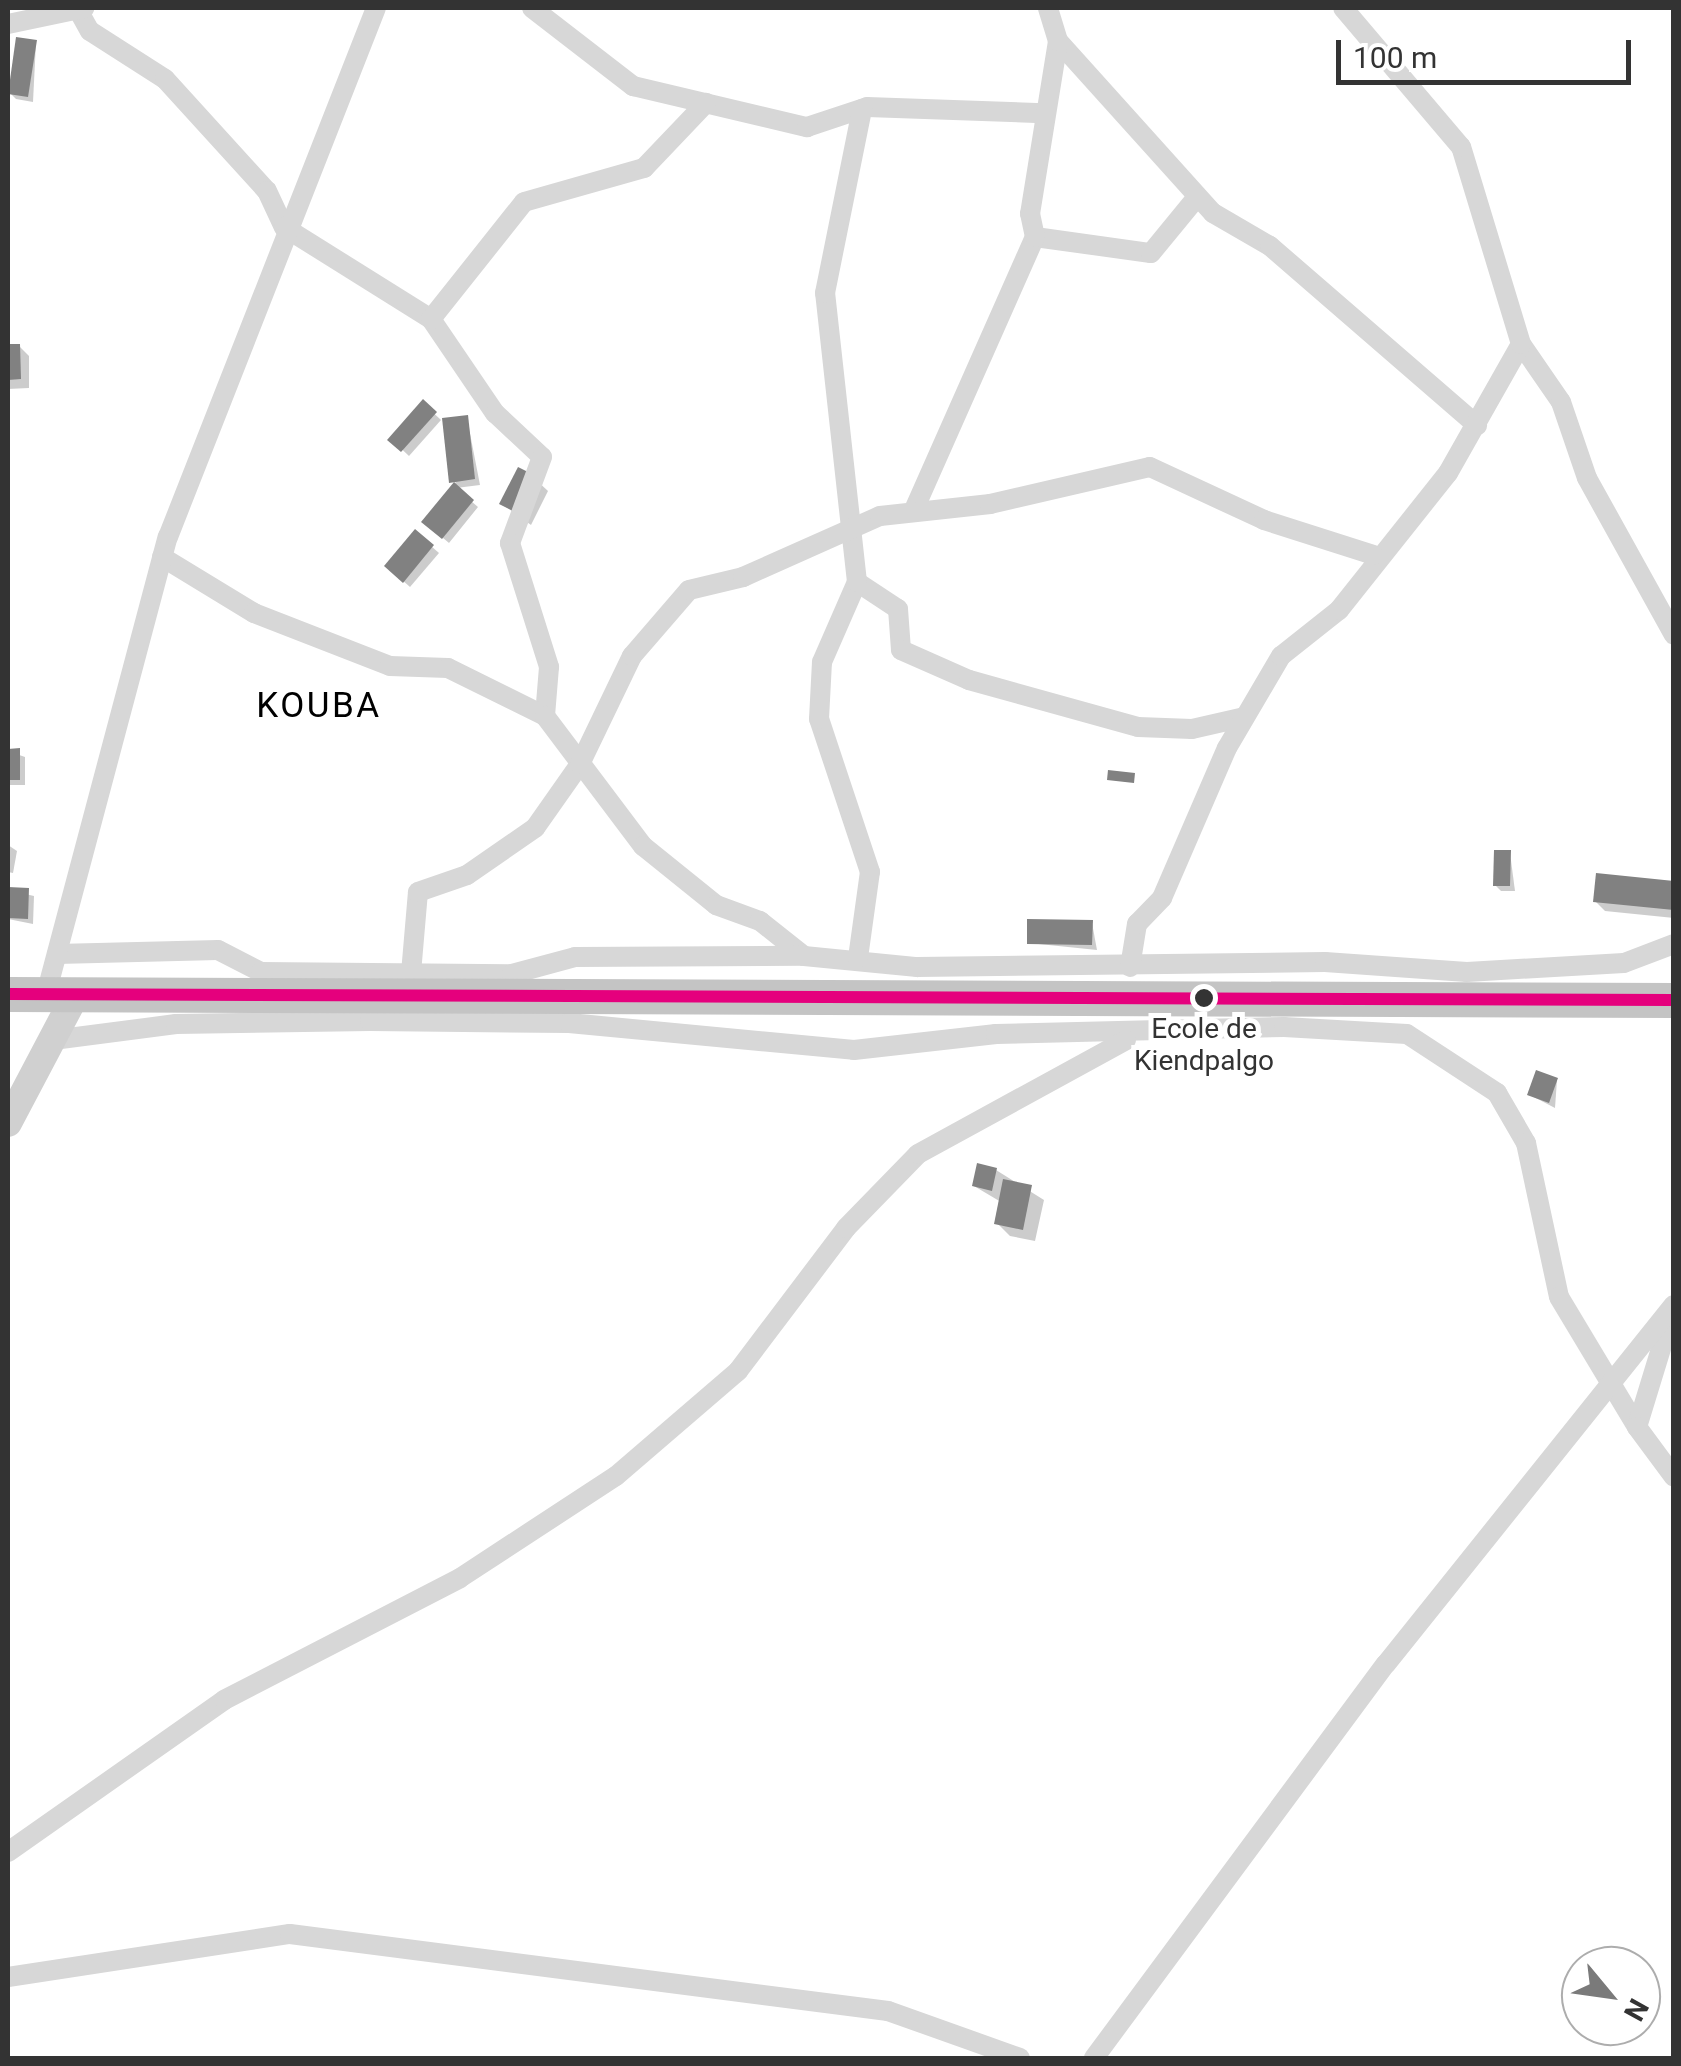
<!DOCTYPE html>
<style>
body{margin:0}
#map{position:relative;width:1681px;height:2066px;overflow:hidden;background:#fff;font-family:Roboto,sans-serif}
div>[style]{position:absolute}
.shadow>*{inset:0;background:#0003}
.building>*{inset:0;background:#818181}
.street>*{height:20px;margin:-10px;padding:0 10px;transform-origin:10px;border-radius:10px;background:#d7d7d7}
.secondary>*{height:28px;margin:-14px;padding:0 14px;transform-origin:14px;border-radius:14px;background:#d0d0d0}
.highway>*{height:35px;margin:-17.5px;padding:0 17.5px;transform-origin:17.5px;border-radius:17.5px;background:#c4c4c4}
.bus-1>*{height:12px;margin:-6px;padding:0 6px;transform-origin:6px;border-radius:6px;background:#e5007d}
.dots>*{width:28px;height:28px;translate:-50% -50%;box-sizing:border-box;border:5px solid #fff;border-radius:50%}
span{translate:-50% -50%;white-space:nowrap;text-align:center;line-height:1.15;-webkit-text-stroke:10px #fff;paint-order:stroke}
.bus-label{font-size:28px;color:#333}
.quarter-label{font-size:35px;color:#000;letter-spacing:2.5px}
.frame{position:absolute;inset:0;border:10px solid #333;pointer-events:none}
.north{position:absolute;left:1561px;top:1946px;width:100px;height:100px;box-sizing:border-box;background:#fff;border:2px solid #adadad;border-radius:50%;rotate:119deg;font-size:28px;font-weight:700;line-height:40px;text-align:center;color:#333}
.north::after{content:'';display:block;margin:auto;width:35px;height:45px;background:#7a7a7a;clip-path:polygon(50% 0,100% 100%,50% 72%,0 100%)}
.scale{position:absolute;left:1336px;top:40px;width:295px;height:45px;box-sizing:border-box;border:5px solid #333;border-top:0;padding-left:12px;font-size:30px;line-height:35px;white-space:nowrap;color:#333;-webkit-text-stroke:8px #fff;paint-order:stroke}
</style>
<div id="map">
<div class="shadow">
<i style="clip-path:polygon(8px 41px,9px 43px,9px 73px,8px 73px)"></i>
<i style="clip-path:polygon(36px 42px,33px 102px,16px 99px,10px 93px)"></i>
<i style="clip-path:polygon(19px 346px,29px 356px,29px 388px,8px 389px,8px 347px)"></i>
<i style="clip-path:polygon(423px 403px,441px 420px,409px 456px,391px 439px)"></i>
<i style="clip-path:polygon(467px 418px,480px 485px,456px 488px,478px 507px,449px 543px,430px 527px,455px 485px)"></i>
<i style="clip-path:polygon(534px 478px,548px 491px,531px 525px,502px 504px)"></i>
<i style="clip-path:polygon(415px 532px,439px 553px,410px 587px,393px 572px)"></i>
<i style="clip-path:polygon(8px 751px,25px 757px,25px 785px,8px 785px)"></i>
<i style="clip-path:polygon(8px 845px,17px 851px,13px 873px,8px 872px)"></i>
<i style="clip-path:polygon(1510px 853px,1515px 891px,1501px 891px,1495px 885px)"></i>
<i style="clip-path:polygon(1674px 883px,1674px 918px,1605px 911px,1595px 901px)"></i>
<i style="clip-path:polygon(8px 890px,34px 896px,33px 924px,8px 919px)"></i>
<i style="clip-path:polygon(1092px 923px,1097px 950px,1029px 943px)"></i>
<i style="clip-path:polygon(1557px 1080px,1555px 1108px,1530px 1095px)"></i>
<i style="clip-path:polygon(996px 1170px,1044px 1200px,1035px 1241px,1010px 1236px,997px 1223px,1001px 1202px,974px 1186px)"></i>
</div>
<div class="building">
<i style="clip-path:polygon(16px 37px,37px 40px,28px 97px,8px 94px)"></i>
<i style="clip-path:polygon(8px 344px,20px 344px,21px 379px,8px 380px)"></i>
<i style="clip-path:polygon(423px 399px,437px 412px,401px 452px,387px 440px)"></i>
<i style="clip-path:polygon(468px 415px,475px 479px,449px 483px,442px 418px)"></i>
<i style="clip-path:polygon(518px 467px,536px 476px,517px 513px,499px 504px)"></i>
<i style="clip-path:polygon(454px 482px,474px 500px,442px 539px,421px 522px)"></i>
<i style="clip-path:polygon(415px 529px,434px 545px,403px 583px,384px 566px)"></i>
<i style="clip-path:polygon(20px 748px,20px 780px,8px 780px,8px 749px)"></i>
<i style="clip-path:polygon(1108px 770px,1135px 773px,1134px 783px,1107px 780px)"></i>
<i style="clip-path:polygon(1494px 850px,1511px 850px,1510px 886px,1493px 886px)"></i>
<i style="clip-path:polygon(1596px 873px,1674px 881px,1674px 910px,1593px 902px)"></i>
<i style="clip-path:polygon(8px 887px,29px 888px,28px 919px,8px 918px)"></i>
<i style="clip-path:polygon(1027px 919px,1093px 920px,1092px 945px,1027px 944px)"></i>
<i style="clip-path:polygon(1536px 1070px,1558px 1078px,1549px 1103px,1527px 1095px)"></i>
<i style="clip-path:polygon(977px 1163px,997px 1168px,992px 1191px,972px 1186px)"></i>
<i style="clip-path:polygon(1003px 1179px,1032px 1185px,1023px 1230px,994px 1224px)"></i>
</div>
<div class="street">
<i style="left:77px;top:8px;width:26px;rotate:61deg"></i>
<i style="left:90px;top:31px;width:89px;rotate:32.6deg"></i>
<i style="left:165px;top:79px;width:151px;rotate:47.7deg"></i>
<i style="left:267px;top:191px;width:40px;rotate:65deg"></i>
<i style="left:284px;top:227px;width:173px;rotate:32deg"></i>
<i style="left:431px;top:319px;width:114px;rotate:55.8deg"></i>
<i style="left:495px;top:413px;width:64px;rotate:43.1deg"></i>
<i style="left:542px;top:457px;width:92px;rotate:110.4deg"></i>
<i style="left:510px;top:543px;width:130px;rotate:72.5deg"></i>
<i style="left:549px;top:667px;width:49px;rotate:94.7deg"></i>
<i style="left:532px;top:8px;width:128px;rotate:37.7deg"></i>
<i style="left:633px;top:86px;width:179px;rotate:13.3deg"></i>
<i style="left:807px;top:127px;width:63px;rotate:-18.4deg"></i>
<i style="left:867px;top:107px;width:176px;rotate:2deg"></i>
<i style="left:8px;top:24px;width:78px;rotate:-11.9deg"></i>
<i style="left:1058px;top:41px;width:232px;rotate:48deg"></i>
<i style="left:1213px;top:213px;width:66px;rotate:30.1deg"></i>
<i style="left:1270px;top:246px;width:274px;rotate:40.9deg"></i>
<i style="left:1035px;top:237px;width:117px;rotate:7.9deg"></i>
<i style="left:1151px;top:253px;width:72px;rotate:-50.6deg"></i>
<i style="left:431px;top:319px;width:149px;rotate:-51.5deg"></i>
<i style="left:524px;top:202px;width:125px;rotate:-15.8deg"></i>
<i style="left:644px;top:168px;width:90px;rotate:-46.4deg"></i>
<i style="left:1521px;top:344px;width:70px;rotate:55.4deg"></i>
<i style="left:1561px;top:402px;width:80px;rotate:71.1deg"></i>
<i style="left:1587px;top:478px;width:179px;rotate:61deg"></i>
<i style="left:913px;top:512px;width:301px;rotate:-66.1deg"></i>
<i style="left:1035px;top:237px;width:24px;rotate:-102deg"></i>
<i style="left:1030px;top:214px;width:175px;rotate:-80.8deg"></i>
<i style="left:1058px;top:41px;width:34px;rotate:-107deg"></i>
<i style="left:162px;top:557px;width:108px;rotate:31.3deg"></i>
<i style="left:254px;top:613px;width:146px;rotate:21.3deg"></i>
<i style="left:390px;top:666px;width:58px;rotate:2deg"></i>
<i style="left:448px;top:668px;width:108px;rotate:26.3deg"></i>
<i style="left:545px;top:716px;width:163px;rotate:53deg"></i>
<i style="left:643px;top:846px;width:94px;rotate:38.9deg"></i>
<i style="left:716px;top:905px;width:47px;rotate:20deg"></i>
<i style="left:760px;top:921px;width:56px;rotate:38.5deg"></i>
<i style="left:857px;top:582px;width:49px;rotate:33.4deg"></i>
<i style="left:898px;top:609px;width:41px;rotate:85.8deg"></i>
<i style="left:901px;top:650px;width:74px;rotate:23.8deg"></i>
<i style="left:969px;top:680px;width:175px;rotate:15.5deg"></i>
<i style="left:1138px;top:727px;width:54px;rotate:2.1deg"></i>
<i style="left:1192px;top:729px;width:54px;rotate:-12.8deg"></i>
<i style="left:57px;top:954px;width:161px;rotate:-1.4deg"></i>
<i style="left:218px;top:950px;width:48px;rotate:27.1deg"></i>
<i style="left:261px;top:972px;width:251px;rotate:0.5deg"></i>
<i style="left:512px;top:974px;width:65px;rotate:-15.1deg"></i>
<i style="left:575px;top:957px;width:229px;rotate:-0.3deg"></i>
<i style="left:804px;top:956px;width:114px;rotate:5.6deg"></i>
<i style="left:917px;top:967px;width:408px;rotate:-0.7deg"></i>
<i style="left:1325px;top:962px;width:142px;rotate:4deg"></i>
<i style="left:1467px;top:972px;width:157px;rotate:-3.3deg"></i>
<i style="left:1624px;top:963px;width:53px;rotate:-20.8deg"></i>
<i style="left:858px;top:958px;width:87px;rotate:-82.1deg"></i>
<i style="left:870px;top:872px;width:161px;rotate:-108.4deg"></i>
<i style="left:819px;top:719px;width:57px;rotate:-87deg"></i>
<i style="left:822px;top:662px;width:87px;rotate:-66.4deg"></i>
<i style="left:857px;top:582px;width:291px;rotate:-96.3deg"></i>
<i style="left:825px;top:293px;width:188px;rotate:-78.6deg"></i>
<i style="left:1130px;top:967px;width:44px;rotate:-80.8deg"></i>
<i style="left:1137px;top:924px;width:36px;rotate:-46deg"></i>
<i style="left:1162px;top:898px;width:163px;rotate:-66.6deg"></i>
<i style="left:1227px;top:748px;width:107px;rotate:-59.6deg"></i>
<i style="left:1281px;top:656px;width:74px;rotate:-38.4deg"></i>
<i style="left:1339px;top:610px;width:175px;rotate:-51.5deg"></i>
<i style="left:1448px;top:473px;width:148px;rotate:-60.5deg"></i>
<i style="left:1521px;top:344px;width:206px;rotate:-106.9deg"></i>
<i style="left:1461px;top:147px;width:182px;rotate:-130.3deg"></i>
<i style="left:410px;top:985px;width:93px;rotate:-85.1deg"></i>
<i style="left:418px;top:892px;width:52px;rotate:-19.1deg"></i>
<i style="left:467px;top:875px;width:83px;rotate:-34.7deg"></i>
<i style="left:535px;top:828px;width:78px;rotate:-54.9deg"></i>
<i style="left:580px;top:764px;width:120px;rotate:-64.3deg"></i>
<i style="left:632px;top:656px;width:87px;rotate:-49.2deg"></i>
<i style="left:689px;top:590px;width:56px;rotate:-13.5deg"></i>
<i style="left:743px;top:577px;width:150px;rotate:-24deg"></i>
<i style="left:880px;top:516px;width:111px;rotate:-6.2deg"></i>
<i style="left:990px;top:504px;width:164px;rotate:-13deg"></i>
<i style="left:1150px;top:467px;width:126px;rotate:24.9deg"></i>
<i style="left:1264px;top:520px;width:115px;rotate:17.7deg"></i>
<i style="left:46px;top:994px;width:473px;rotate:-75.1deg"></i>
<i style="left:168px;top:537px;width:568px;rotate:-68.54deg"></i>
<i style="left:53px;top:1040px;width:124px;rotate:-7.4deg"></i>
<i style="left:176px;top:1024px;width:194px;rotate:-0.9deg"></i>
<i style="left:370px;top:1021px;width:199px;rotate:0.6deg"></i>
<i style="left:569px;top:1023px;width:286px;rotate:5.4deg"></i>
<i style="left:854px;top:1050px;width:143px;rotate:-6.4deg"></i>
<i style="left:996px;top:1034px;width:288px;rotate:-1.4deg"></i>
<i style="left:1284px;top:1027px;width:123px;rotate:3.3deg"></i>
<i style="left:1407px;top:1034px;width:108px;rotate:33.2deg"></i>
<i style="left:1497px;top:1093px;width:58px;rotate:59.9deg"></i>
<i style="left:1526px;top:1143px;width:157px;rotate:77.9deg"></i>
<i style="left:1559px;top:1297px;width:152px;rotate:59deg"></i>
<i style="left:1671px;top:1316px;width:116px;rotate:107deg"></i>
<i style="left:1637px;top:1427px;width:62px;rotate:53.5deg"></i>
<i style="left:8px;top:1852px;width:264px;rotate:-35.1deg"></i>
<i style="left:224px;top:1700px;width:266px;rotate:-27.3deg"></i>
<i style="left:460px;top:1578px;width:186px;rotate:-33.2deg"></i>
<i style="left:616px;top:1476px;width:161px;rotate:-40.7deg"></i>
<i style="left:738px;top:1371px;width:179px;rotate:-52.9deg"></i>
<i style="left:846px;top:1228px;width:103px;rotate:-45.8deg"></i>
<i style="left:918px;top:1154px;width:237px;rotate:-28.7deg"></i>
<i style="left:8px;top:1977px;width:285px;rotate:-8.7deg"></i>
<i style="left:290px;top:1934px;width:603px;rotate:7.34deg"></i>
<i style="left:888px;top:2011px;width:140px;rotate:19.6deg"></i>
<i style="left:1094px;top:2058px;width:490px;rotate:-53.5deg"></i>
<i style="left:1386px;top:1664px;width:460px;rotate:-51.3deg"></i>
</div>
<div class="secondary">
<i style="left:8px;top:1123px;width:146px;rotate:-62.2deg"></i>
</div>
<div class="highway">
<i style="left:8px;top:994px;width:1666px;rotate:0.21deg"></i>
</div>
<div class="bus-1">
<i style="left:8px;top:994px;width:1666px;rotate:0.21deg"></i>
</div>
<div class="dots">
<i style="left:1204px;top:998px;background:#333"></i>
</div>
<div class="bus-label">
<span style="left:1204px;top:1045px">Ecole de<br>Kiendpalgo</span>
</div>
<div class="quarter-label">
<span style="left:319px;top:706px">KOUBA</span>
</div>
<div class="frame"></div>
<div class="north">N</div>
<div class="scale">100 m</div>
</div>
